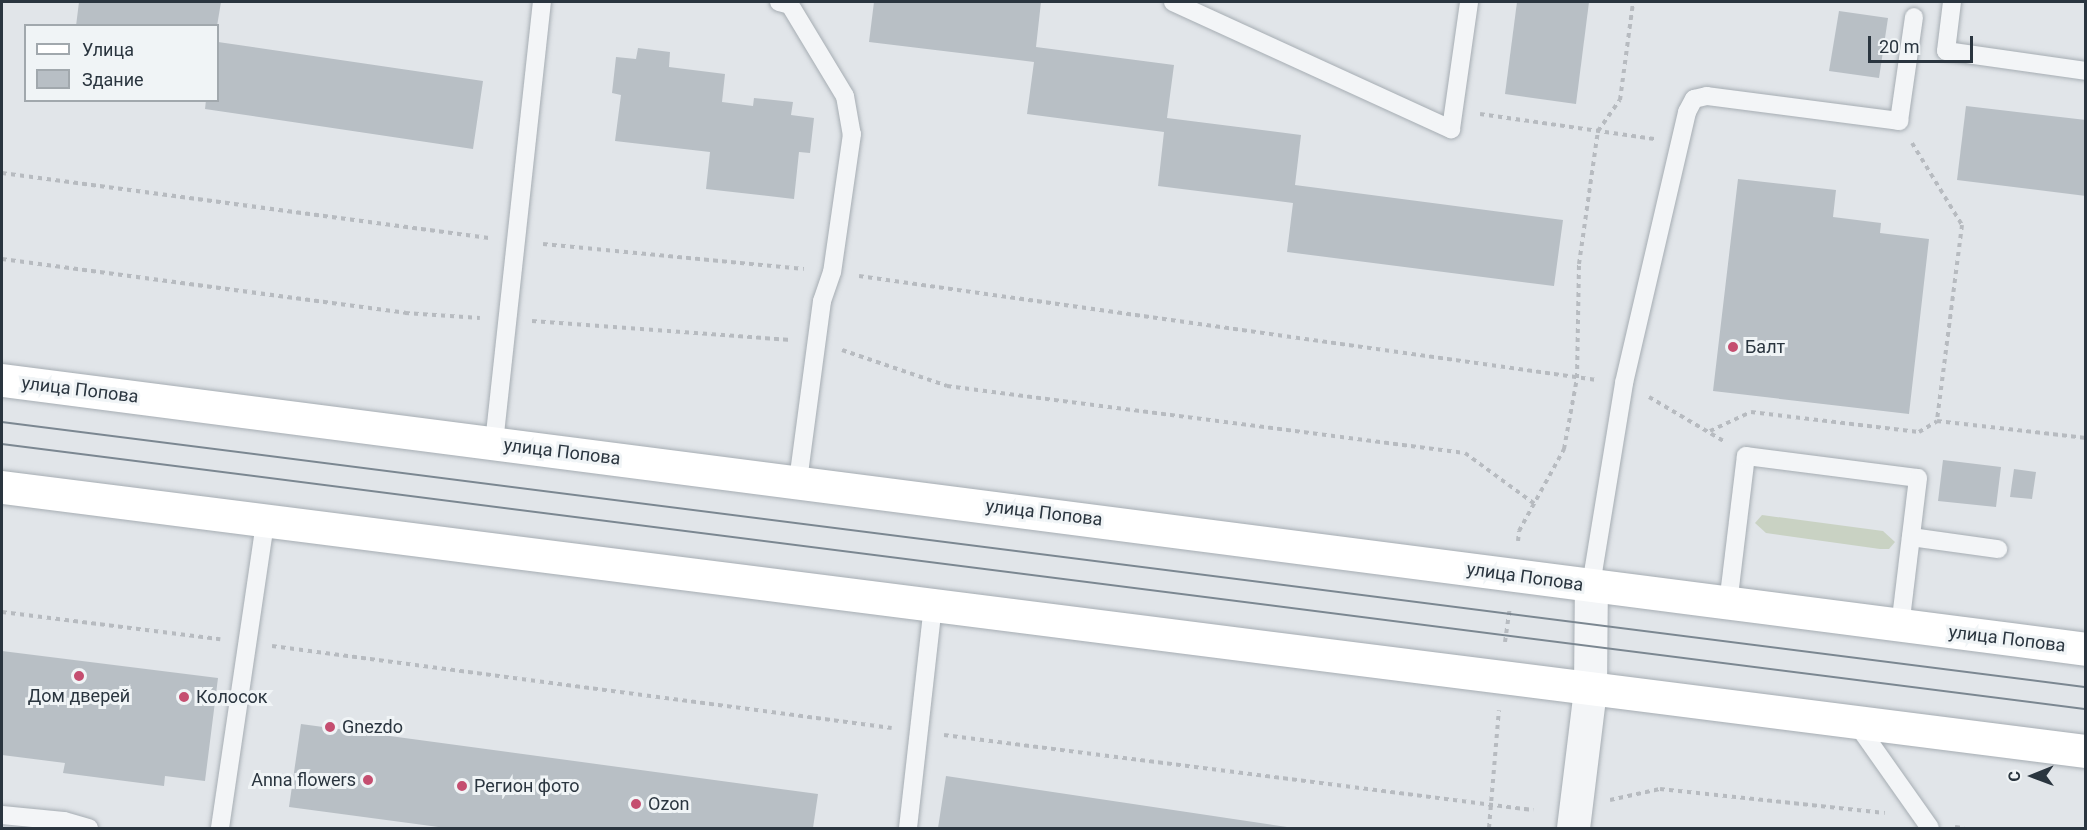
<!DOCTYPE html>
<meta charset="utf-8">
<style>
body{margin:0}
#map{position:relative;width:2087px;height:830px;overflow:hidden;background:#e1e5e9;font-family:Roboto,sans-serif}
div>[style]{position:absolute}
.green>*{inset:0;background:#c9d2c3}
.building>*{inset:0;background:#b8bfc5}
.path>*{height:4px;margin-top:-2px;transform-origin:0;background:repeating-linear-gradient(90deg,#b7bbc0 0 4.5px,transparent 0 9px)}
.roads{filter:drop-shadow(0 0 2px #a6adb3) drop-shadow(0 0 2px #a6adb3)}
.service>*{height:18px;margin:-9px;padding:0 9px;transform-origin:9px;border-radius:9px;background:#f3f5f7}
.minor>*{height:33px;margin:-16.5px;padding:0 16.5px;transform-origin:16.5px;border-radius:16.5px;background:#f3f5f7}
.secondary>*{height:33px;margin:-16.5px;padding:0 16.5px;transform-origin:16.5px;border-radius:16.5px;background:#fff}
.tram>*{height:1.5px;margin:-0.75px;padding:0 0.75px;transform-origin:0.75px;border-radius:0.75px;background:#7b8791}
.dots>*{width:16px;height:16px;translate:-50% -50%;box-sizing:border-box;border:3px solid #f0f4f6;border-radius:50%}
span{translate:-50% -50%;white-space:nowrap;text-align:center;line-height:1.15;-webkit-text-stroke:6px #f0f4f6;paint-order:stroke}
.poi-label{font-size:18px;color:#2a353f}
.left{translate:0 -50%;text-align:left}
.right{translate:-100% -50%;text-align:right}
.street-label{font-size:18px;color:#2a353f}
.frame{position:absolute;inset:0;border:3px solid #2a353f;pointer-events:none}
.legend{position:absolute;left:24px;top:24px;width:195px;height:78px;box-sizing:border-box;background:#f0f4f6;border:2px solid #a1a8ad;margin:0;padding:8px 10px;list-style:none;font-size:18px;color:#2a353f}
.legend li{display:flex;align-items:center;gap:12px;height:30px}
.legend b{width:30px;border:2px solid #a1a8ad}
.north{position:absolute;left:2003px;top:746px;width:60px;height:60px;-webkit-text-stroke:4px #f0f4f6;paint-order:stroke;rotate:269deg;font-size:16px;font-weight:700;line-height:24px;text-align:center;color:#2a353f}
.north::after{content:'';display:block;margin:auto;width:21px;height:27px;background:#2a353f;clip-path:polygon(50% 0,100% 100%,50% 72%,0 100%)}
.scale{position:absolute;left:1868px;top:36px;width:105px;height:27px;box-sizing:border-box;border:3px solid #2a353f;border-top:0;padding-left:8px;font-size:18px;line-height:21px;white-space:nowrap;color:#2a353f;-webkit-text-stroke:4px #f0f4f6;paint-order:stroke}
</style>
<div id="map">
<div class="green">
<i style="clip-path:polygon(1762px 515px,1883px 531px,1895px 542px,1889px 549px,1880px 549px,1766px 533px,1755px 523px)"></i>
</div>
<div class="building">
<i style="clip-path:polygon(79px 2px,221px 2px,217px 26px,76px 26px)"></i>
<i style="clip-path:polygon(874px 2px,1041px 2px,1036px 47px,1174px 65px,1167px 118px,1301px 135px,1295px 185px,1563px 220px,1554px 286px,1287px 252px,1293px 203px,1158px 186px,1164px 132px,1027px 114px,1034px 62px,869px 42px)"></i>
<i style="clip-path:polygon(1517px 2px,1589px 2px,1576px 104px,1505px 94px)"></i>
<i style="clip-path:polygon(1839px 11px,1888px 18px,1879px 78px,1829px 71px)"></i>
<i style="clip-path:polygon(218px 42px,483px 81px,473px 149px,205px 109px,206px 100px,218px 100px)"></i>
<i style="clip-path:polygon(638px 48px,670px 52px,669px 67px,725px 74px,722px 102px,753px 106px,754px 98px,793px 102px,791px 115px,814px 118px,810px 153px,799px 152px,794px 199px,706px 189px,710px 152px,615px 141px,621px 95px,612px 93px,616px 57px,636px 59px)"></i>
<i style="clip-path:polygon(1966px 106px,2086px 120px,2086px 196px,1957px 180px)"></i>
<i style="clip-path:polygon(1738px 179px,1836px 190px,1833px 217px,1881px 223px,1880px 233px,1929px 239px,1909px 414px,1713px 391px)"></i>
<i style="clip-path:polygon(1943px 460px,2001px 467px,1996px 507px,1938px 501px)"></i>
<i style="clip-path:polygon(2014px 469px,2036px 472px,2032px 499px,2010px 497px)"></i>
<i style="clip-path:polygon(2px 651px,218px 678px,205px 781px,165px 776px,164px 786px,63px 773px,65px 763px,2px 755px)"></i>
<i style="clip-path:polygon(301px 724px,818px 794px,813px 828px,446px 828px,289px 807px)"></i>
<i style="clip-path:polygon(946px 776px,1287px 827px,1286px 828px,938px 828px)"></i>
</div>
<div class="path">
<i style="left:1480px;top:114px;width:176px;rotate:8.2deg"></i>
<i style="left:1912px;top:143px;width:96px;rotate:58.6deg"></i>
<i style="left:1962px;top:225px;width:198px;rotate:97.3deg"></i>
<i style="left:2px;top:173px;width:493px;rotate:7.6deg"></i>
<i style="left:543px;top:244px;width:262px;rotate:5.5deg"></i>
<i style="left:2px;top:259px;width:407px;rotate:7.6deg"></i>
<i style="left:405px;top:313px;width:75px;rotate:3.8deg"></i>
<i style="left:859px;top:276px;width:745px;rotate:8.02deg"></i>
<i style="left:532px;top:321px;width:260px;rotate:4.2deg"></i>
<i style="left:842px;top:350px;width:111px;rotate:18.9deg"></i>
<i style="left:947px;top:386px;width:522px;rotate:7.37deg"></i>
<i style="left:1465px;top:453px;width:88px;rotate:36.2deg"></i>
<i style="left:1649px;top:397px;width:88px;rotate:30.6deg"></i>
<i style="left:1710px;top:431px;width:45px;rotate:-24.9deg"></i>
<i style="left:1751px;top:412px;width:169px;rotate:6.8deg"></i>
<i style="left:1919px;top:432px;width:21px;rotate:-31deg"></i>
<i style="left:1937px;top:421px;width:150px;rotate:6.5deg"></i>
<i style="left:1518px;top:541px;width:10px;rotate:-84deg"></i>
<i style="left:1519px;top:531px;width:94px;rotate:-61.2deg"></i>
<i style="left:1564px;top:449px;width:72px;rotate:-79.6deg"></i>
<i style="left:1577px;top:378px;width:114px;rotate:-89deg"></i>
<i style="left:1579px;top:264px;width:134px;rotate:-81.9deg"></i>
<i style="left:1598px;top:131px;width:38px;rotate:-55deg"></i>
<i style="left:1620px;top:100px;width:99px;rotate:-82.4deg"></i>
<i style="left:2px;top:612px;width:220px;rotate:7.1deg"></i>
<i style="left:1505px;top:642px;width:34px;rotate:-82deg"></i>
<i style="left:272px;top:646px;width:625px;rotate:7.53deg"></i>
<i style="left:944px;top:735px;width:594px;rotate:7.26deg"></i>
<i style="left:1610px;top:800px;width:51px;rotate:-12.4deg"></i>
<i style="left:1660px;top:789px;width:226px;rotate:6.1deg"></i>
<i style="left:1955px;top:827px;width:9px;rotate:6deg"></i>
<i style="left:1489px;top:828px;width:118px;rotate:-85.2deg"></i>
</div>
<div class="roads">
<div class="service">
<i style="left:779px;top:2px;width:11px;rotate:15deg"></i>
<i style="left:790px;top:5px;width:106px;rotate:58.9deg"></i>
<i style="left:845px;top:96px;width:39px;rotate:80deg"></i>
<i style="left:852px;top:134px;width:139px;rotate:98.2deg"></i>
<i style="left:832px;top:272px;width:31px;rotate:109deg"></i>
<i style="left:822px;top:301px;width:182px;rotate:97.6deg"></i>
<i style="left:1173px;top:2px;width:306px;rotate:24.6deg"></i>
<i style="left:1451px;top:129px;width:128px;rotate:-81.9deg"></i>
<i style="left:1952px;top:2px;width:49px;rotate:97deg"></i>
<i style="left:1946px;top:51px;width:141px;rotate:8.1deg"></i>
<i style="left:494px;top:443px;width:444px;rotate:-83.8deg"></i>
<i style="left:1911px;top:537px;width:88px;rotate:7.9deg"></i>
<i style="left:1591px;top:585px;width:205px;rotate:-80.7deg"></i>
<i style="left:1624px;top:383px;width:278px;rotate:-76.9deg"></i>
<i style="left:1687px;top:112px;width:15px;rotate:-62deg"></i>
<i style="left:1694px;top:99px;width:13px;rotate:-13deg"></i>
<i style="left:1707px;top:96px;width:194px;rotate:7.4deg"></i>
<i style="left:1899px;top:121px;width:105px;rotate:-81.8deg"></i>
<i style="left:1728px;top:604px;width:149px;rotate:-83.1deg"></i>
<i style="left:1746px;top:456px;width:173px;rotate:7.3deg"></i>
<i style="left:1918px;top:478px;width:149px;rotate:96.9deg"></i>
<i style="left:1856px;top:723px;width:128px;rotate:54.8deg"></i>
<i style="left:2px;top:815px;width:62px;rotate:5.5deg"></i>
<i style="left:64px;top:821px;width:26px;rotate:16deg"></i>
<i style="left:220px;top:828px;width:309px;rotate:-81.6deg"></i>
<i style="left:908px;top:828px;width:223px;rotate:-83.6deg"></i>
</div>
<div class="minor">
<i style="left:1573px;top:828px;width:139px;rotate:-83deg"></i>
<i style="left:1590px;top:690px;width:105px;rotate:-89.5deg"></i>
</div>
<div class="secondary">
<i style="left:2px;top:380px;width:2101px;rotate:7.35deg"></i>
<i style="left:2px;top:487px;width:2101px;rotate:7.22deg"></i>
</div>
</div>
<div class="tram">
<i style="left:2px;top:422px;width:2101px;rotate:7.25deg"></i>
<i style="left:2px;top:444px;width:2101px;rotate:7.25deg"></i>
</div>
<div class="dots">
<i style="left:1733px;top:347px;background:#c54e70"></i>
<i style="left:79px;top:676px;background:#c54e70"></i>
<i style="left:184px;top:697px;background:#c54e70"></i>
<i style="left:330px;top:727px;background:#c54e70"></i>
<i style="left:368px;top:780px;background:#c54e70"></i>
<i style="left:462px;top:786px;background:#c54e70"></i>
<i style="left:636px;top:804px;background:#c54e70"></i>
</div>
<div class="poi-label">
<span class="left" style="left:1745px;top:347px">Балт</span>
<span style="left:79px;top:696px">Дом дверей</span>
<span class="left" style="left:196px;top:697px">Колосок</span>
<span class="left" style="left:342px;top:727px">Gnezdo</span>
<span class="right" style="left:356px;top:780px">Anna flowers</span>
<span class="left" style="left:474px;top:786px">Регион фото</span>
<span class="left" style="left:648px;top:804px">Ozon</span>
</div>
<div class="street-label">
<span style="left:80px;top:390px;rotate:7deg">улица Попова</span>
<span style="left:562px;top:452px;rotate:7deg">улица Попова</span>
<span style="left:1044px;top:513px;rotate:7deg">улица Попова</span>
<span style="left:1525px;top:577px;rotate:8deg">улица Попова</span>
<span style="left:2007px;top:639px;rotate:7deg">улица Попова</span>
</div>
<div class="frame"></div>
<ul class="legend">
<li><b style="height:8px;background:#fff"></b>Улица</li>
<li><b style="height:16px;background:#b8bfc5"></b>Здание</li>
</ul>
<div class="north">С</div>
<div class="scale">20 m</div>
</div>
